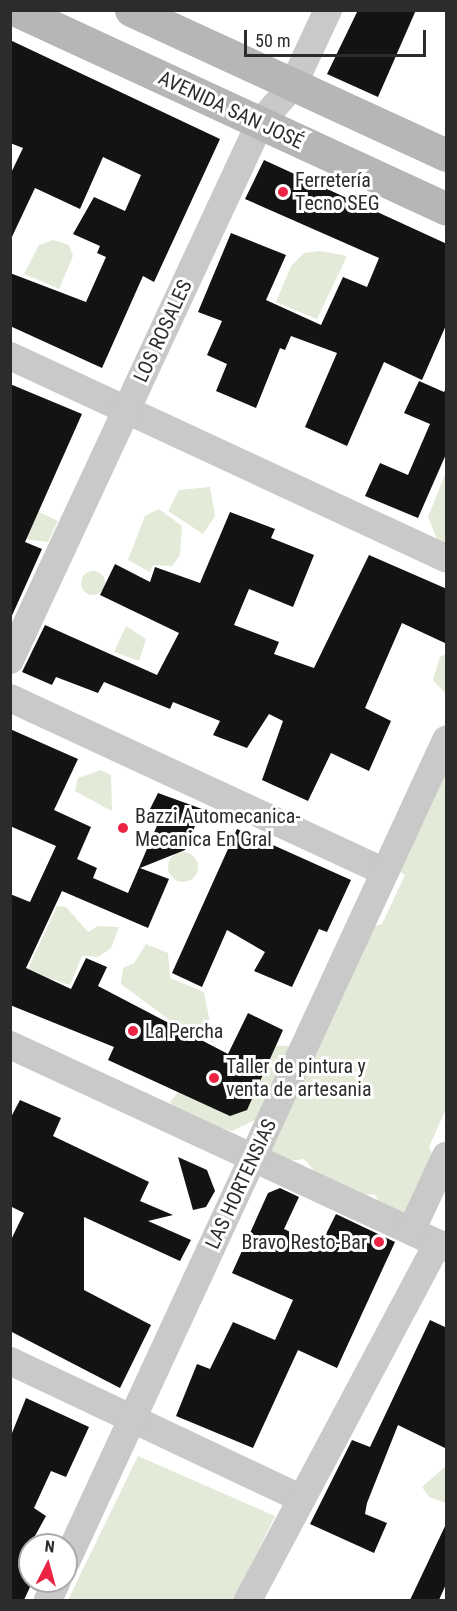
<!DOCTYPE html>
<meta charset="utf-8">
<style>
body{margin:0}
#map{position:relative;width:457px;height:1611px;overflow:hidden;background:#fff;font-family:"Roboto Condensed",sans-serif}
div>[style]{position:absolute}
.green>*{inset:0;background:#e3ead8}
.round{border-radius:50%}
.building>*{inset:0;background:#131313}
.street>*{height:28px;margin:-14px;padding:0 14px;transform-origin:14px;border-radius:14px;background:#c9c9c9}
.secondary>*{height:33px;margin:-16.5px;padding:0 16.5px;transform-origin:16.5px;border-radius:16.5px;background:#b6b6b6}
.dots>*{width:16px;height:16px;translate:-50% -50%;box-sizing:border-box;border:3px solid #fff;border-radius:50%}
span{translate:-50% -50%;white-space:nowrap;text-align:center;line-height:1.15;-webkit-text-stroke:6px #fff;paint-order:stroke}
.street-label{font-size:20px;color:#2c2c2c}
.poi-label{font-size:20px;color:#2c2c2c}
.left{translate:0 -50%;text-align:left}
.right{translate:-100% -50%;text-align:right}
.frame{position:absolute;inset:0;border:12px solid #2c2c2c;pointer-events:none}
.north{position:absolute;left:18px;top:1533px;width:60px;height:60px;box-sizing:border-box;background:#fff;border:2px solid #ababab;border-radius:50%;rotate:6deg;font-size:16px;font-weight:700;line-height:24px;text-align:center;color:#2c2c2c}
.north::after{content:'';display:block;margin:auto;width:21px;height:27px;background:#ec2444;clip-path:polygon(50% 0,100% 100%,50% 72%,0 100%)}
.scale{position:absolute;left:244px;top:30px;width:182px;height:27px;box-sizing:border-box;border:3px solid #2c2c2c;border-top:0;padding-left:8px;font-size:18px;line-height:21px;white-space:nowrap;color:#2c2c2c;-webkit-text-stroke:4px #fff;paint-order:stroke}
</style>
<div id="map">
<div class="green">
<i style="clip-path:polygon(53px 240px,69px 245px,73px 256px,59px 289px,24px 274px,39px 245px)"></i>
<i style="clip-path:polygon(320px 251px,347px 256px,317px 319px,276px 302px,291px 266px,304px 253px)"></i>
<i style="clip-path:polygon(446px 472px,446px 548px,439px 544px,428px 517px)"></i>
<i style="clip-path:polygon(210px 487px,215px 516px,203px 534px,168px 511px,179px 490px)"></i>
<i style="clip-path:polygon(33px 509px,58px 521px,48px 542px,24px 539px)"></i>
<i style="clip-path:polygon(159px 509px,182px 526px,180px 555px,172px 566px,153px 565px,150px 572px,128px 560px,145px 516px)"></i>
<i class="round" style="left:81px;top:571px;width:24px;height:24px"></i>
<i style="clip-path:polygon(126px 626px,146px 639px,139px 661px,114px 652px)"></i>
<i style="clip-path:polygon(446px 654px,446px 694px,433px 680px,440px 657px)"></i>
<i style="clip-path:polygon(446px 754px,446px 1109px,429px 1147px,434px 1158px,425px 1217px,386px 1211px,374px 1194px,364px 1195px,319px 1176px,304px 1159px,275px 1163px,255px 1120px,232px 1131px,177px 1114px,170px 1102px,182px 1087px,272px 1045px,299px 1047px,371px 927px,382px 924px,405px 875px,399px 871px)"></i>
<i style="clip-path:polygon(101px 770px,111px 775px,112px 811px,75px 791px,78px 778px)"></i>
<i class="round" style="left:168px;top:852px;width:30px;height:30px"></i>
<i style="clip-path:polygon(57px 906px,66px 907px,88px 932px,98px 926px,119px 927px,111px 948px,98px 957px,82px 956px,70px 985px,27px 971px)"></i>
<i style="clip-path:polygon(146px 944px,168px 953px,170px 978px,204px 992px,214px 1043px,179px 1027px,121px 984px,123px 968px,134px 963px)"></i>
<i style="clip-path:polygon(138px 1456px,275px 1516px,234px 1600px,68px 1600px)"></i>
<i style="clip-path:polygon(446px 1466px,446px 1503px,429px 1497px,422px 1487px)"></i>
</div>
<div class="building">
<i style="clip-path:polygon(358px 10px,416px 10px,378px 97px,327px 74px)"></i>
<i style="clip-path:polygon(10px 40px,220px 139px,154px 282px,143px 276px,102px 368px,10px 326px,10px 273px,86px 302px,106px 257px,97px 253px,100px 246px,73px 234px,94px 197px,125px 211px,141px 175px,103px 157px,80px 209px,35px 188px,10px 241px,10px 175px,23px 148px,10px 143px)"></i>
<i style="clip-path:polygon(264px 160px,447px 244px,447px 323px,422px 380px,384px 362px,347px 446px,305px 427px,337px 353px,291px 336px,285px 350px,280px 348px,256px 408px,216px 391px,227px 364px,207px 355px,222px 321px,198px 312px,231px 233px,286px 255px,266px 300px,321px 325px,343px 277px,367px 287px,379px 258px,245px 199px)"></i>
<i style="clip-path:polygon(419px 381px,444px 392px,447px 386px,447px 452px,418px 518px,365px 496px,380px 463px,408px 475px,430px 424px,404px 413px)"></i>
<i style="clip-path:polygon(10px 384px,82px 414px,25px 542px,42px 549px,10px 620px)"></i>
<i style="clip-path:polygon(230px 512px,275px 529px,271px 538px,314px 555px,293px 607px,249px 589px,234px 625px,279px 642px,274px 654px,314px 668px,369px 555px,447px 589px,447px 644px,402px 623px,365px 708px,391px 721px,369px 771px,331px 753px,308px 801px,262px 780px,283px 721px,269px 714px,247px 748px,213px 735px,220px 721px,173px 702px,170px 709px,104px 682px,98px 693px,56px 677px,52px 685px,22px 672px,45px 625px,157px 675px,179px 633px,100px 595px,115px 564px,150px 582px,155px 567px,200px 583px)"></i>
<i style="clip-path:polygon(10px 729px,78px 759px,54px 810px,91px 827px,77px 859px,97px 868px,93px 878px,128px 893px,162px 814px,150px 809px,158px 793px,202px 809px,185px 850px,140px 868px,169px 879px,148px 928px,62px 891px,26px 968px,71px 989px,86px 958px,107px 967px,98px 986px,228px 1054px,248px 1013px,283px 1030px,247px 1110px,230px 1116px,108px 1060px,114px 1047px,10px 1005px,10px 894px,30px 902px,56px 846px,10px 826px)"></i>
<i style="clip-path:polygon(237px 829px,351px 880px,327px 932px,319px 929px,292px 987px,254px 971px,265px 952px,227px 930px,202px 987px,172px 973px)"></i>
<i style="clip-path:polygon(20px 1100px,61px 1118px,53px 1136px,149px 1182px,140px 1201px,173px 1215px,148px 1221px,191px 1240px,180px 1261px,84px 1217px,84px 1290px,151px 1325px,120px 1388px,10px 1331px,10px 1242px,24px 1213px,10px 1206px,10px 1119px)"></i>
<i style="clip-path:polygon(178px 1157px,207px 1170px,215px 1191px,206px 1207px,193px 1210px)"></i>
<i style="clip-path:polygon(280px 1188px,299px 1197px,284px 1229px,320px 1246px,336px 1214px,395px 1242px,337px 1368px,298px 1350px,253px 1448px,176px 1416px,197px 1364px,210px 1369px,233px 1322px,275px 1340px,293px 1300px,232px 1273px,268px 1193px)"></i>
<i style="clip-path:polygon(430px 1320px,447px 1328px,447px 1449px,398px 1425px,367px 1503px,365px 1514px,387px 1523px,374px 1553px,310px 1524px,352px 1440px,370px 1447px)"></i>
<i style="clip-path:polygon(26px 1398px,89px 1427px,66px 1477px,51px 1471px,34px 1508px,46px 1516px,30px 1545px,30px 1587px,24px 1600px,10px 1600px,10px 1438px)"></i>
<i style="clip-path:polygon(447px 1522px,447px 1582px,439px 1600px,410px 1600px)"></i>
</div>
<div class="street">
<i style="left:10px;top:356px;width:481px;rotate:24.9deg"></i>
<i style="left:10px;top:660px;width:592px;rotate:-65.04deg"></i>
<i style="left:260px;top:123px;width:50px;rotate:-49deg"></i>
<i style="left:293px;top:85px;width:83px;rotate:-65deg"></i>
<i style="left:10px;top:698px;width:413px;rotate:24.9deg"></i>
<i style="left:10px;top:1045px;width:481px;rotate:24.9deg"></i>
<i style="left:411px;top:1231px;width:83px;rotate:-65deg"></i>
<i style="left:10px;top:1361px;width:321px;rotate:25.3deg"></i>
<i style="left:66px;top:1562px;width:906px;rotate:-65.19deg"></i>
<i style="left:48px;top:1600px;width:21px;rotate:-65deg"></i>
<i style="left:248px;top:1600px;width:404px;rotate:-62deg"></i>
</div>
<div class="secondary">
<i style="left:16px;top:10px;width:474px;rotate:24.8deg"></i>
<i style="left:131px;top:10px;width:347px;rotate:24.7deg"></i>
</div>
<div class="dots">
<i style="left:283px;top:192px;background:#ec2444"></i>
<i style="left:123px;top:828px;background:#ec2444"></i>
<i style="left:133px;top:1031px;background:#ec2444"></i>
<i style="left:214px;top:1078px;background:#ec2444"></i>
<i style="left:379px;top:1242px;background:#ec2444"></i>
</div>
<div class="street-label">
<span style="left:231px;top:110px;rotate:25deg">AVENIDA SAN JOSÉ</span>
<span style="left:163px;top:331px;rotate:-65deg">LOS ROSALES</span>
<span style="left:241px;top:1184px;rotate:-65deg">LAS HORTENSIAS</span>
</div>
<div class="poi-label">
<span class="left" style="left:295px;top:192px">Ferretería<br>Tecno SEG</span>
<span class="left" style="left:135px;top:828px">Bazzi Automecanica-<br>Mecanica En Gral</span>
<span class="left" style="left:145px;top:1031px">La Percha</span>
<span class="left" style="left:226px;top:1078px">Taller de pintura y<br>venta de artesania</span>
<span class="right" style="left:367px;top:1242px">Bravo Resto-Bar</span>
</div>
<div class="frame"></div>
<div class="north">N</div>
<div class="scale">50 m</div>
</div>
